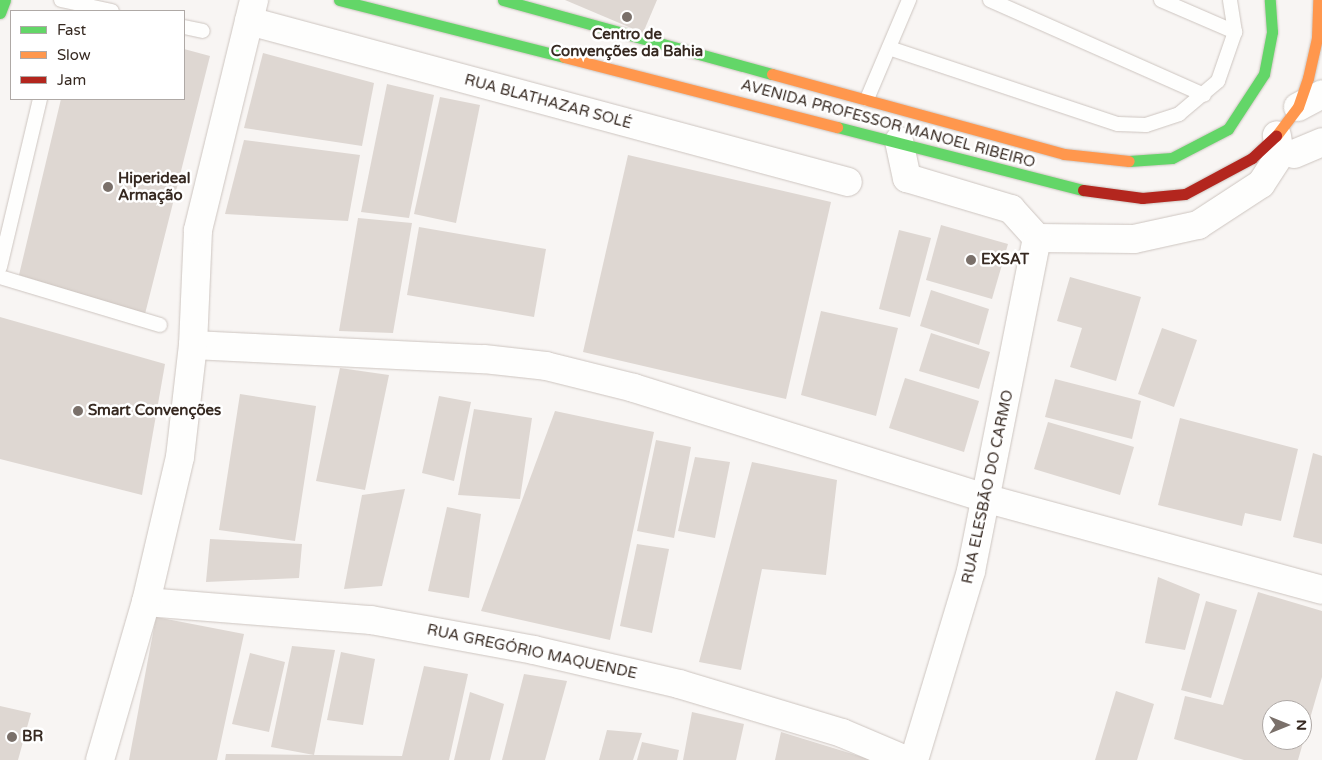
<!DOCTYPE html>
<meta charset="utf-8">
<style>
body{margin:0}
#map{position:relative;width:1322px;height:760px;overflow:hidden;background:#f8f5f3;font-family:"Varela Round",sans-serif}
div>[style]{position:absolute}
.building>*{inset:0;background:#ded7d2}
.roads{filter:drop-shadow(0 0 1px #cdc5c0) drop-shadow(0 0 1px #cdc5c0)}
.lane>*{height:14px;margin:-7px;padding:0 7px;transform-origin:7px;border-radius:7px;background:#fefefd}
.street>*{height:28px;margin:-14px;padding:0 14px;transform-origin:14px;border-radius:14px;background:#fefefd}
.fast>*{height:11px;margin:-5.5px;padding:0 5.5px;transform-origin:5.5px;border-radius:5.5px;background:#63d668}
.slow>*{height:11px;margin:-5.5px;padding:0 5.5px;transform-origin:5.5px;border-radius:5.5px;background:#ff974d}
.jam>*{height:11px;margin:-5.5px;padding:0 5.5px;transform-origin:5.5px;border-radius:5.5px;background:#b3261e}
.dots>*{width:14px;height:14px;translate:-50% -50%;box-sizing:border-box;border:2px solid #fff;border-radius:50%}
span{translate:-50% -50%;white-space:nowrap;text-align:center;line-height:1.15;-webkit-text-stroke:5px #fff;paint-order:stroke}
.poi-label{font-size:15px;color:#362921;font-weight:700}
.left{translate:0 -50%;text-align:left}
.street-label{font-size:15px;color:#362921}
.legend{position:absolute;left:10px;top:10px;width:175px;height:90px;box-sizing:border-box;background:#fff;border:1px solid #afa9a6;margin:0;padding:6px 9px;list-style:none;font-size:15px;color:#362921}
.legend li{display:flex;align-items:center;gap:10px;height:25px}
.legend b{width:25px;border:1px solid #afa9a6}
.north{position:absolute;left:1262px;top:700px;width:50px;height:50px;box-sizing:border-box;background:#fff;border:1px solid #afa9a6;border-radius:50%;rotate:90deg;font-size:14px;font-weight:700;line-height:20px;text-align:center;color:#362921}
.north::after{content:'';display:block;margin:auto;width:18px;height:22px;background:#7a706a;clip-path:polygon(50% 0,100% 100%,50% 72%,0 100%)}
</style>
<div id="map">
<div class="building">
<i style="clip-path:polygon(565px 0,657px 0,643px 33px)"></i>
<i style="clip-path:polygon(184px 49px,210px 56px,145px 314px,19px 275px,61px 99px,184px 99px)"></i>
<i style="clip-path:polygon(263px 53px,374px 83px,362px 146px,244px 128px)"></i>
<i style="clip-path:polygon(387px 84px,434px 95px,409px 218px,361px 212px)"></i>
<i style="clip-path:polygon(440px 97px,480px 105px,456px 223px,414px 214px)"></i>
<i style="clip-path:polygon(244px 140px,360px 155px,348px 221px,225px 214px)"></i>
<i style="clip-path:polygon(628px 155px,831px 202px,786px 399px,583px 352px)"></i>
<i style="clip-path:polygon(358px 218px,412px 223px,393px 333px,339px 331px)"></i>
<i style="clip-path:polygon(941px 225px,1008px 244px,992px 299px,926px 280px)"></i>
<i style="clip-path:polygon(419px 227px,546px 249px,534px 317px,407px 295px)"></i>
<i style="clip-path:polygon(899px 230px,931px 238px,910px 317px,879px 309px)"></i>
<i style="clip-path:polygon(1070px 277px,1141px 297px,1116px 381px,1070px 367px,1082px 328px,1057px 321px)"></i>
<i style="clip-path:polygon(931px 290px,989px 309px,979px 345px,920px 326px)"></i>
<i style="clip-path:polygon(821px 311px,898px 328px,876px 416px,801px 395px)"></i>
<i style="clip-path:polygon(0 317px,165px 364px,142px 495px,0 459px)"></i>
<i style="clip-path:polygon(1162px 328px,1197px 340px,1174px 407px,1138px 394px)"></i>
<i style="clip-path:polygon(931px 333px,990px 352px,979px 389px,919px 371px)"></i>
<i style="clip-path:polygon(340px 368px,389px 375px,365px 490px,316px 481px)"></i>
<i style="clip-path:polygon(905px 378px,979px 401px,964px 452px,889px 428px)"></i>
<i style="clip-path:polygon(1055px 379px,1141px 401px,1132px 439px,1045px 417px)"></i>
<i style="clip-path:polygon(240px 394px,316px 406px,295px 541px,219px 530px)"></i>
<i style="clip-path:polygon(439px 396px,471px 402px,454px 481px,422px 473px)"></i>
<i style="clip-path:polygon(474px 409px,532px 418px,520px 499px,458px 495px)"></i>
<i style="clip-path:polygon(555px 411px,654px 432px,610px 640px,481px 611px)"></i>
<i style="clip-path:polygon(1180px 418px,1298px 449px,1281px 521px,1245px 513px,1242px 526px,1158px 505px)"></i>
<i style="clip-path:polygon(1048px 422px,1134px 447px,1120px 495px,1034px 469px)"></i>
<i style="clip-path:polygon(656px 440px,691px 447px,674px 538px,637px 531px)"></i>
<i style="clip-path:polygon(1313px 453px,1322px 456px,1322px 544px,1293px 537px)"></i>
<i style="clip-path:polygon(695px 457px,730px 462px,715px 538px,678px 531px)"></i>
<i style="clip-path:polygon(752px 462px,837px 480px,826px 575px,762px 569px,741px 670px,699px 662px)"></i>
<i style="clip-path:polygon(405px 489px,382px 586px,344px 589px,362px 495px)"></i>
<i style="clip-path:polygon(447px 507px,481px 514px,469px 598px,428px 591px)"></i>
<i style="clip-path:polygon(210px 539px,302px 544px,299px 578px,206px 582px)"></i>
<i style="clip-path:polygon(637px 544px,669px 549px,652px 633px,620px 626px)"></i>
<i style="clip-path:polygon(1158px 577px,1200px 594px,1185px 650px,1145px 643px)"></i>
<i style="clip-path:polygon(evenodd,1258px 592px,1322px 611px,1322px 677px,1298px 760px,1244px 760px,1174px 739px,1185px 696px,1223px 705px,1258px 592px,1272px 710px,1302px 710px,1302px 740px,1272px 740px,1272px 710px)"></i>
<i style="clip-path:polygon(1206px 601px,1237px 610px,1211px 698px,1181px 690px)"></i>
<i style="clip-path:polygon(156px 617px,244px 634px,217px 760px,129px 760px)"></i>
<i style="clip-path:polygon(292px 646px,335px 650px,314px 755px,271px 747px)"></i>
<i style="clip-path:polygon(341px 652px,375px 659px,363px 725px,327px 720px)"></i>
<i style="clip-path:polygon(250px 653px,285px 662px,269px 732px,232px 724px)"></i>
<i style="clip-path:polygon(424px 666px,468px 674px,449px 760px,225px 760px,226px 754px,402px 756px)"></i>
<i style="clip-path:polygon(524px 674px,567px 681px,545px 760px,502px 760px)"></i>
<i style="clip-path:polygon(1116px 691px,1154px 704px,1137px 760px,1095px 760px)"></i>
<i style="clip-path:polygon(470px 692px,504px 704px,490px 760px,454px 760px)"></i>
<i style="clip-path:polygon(0 706px,31px 713px,18px 760px,0 760px)"></i>
<i style="clip-path:polygon(692px 712px,744px 724px,736px 760px,683px 760px)"></i>
<i style="clip-path:polygon(607px 730px,642px 733px,633px 760px,599px 760px)"></i>
<i style="clip-path:polygon(781px 732px,872px 760px,775px 760px)"></i>
<i style="clip-path:polygon(642px 742px,679px 750px,677px 760px,637px 760px)"></i>
</div>
<div class="roads">
<div class="lane">
<i style="left:61px;top:0;width:52px;rotate:12.2deg"></i>
<i style="left:990px;top:0;width:234px;rotate:23.9deg"></i>
<i style="left:1161px;top:0;width:81px;rotate:23.4deg"></i>
<i style="left:184px;top:27px;width:19px;rotate:12deg"></i>
<i style="left:889px;top:48px;width:241px;rotate:18.4deg"></i>
<i style="left:1118px;top:124px;width:28px;rotate:2deg"></i>
<i style="left:1146px;top:125px;width:35px;rotate:-18deg"></i>
<i style="left:1179px;top:114px;width:51px;rotate:-40.2deg"></i>
<i style="left:1218px;top:81px;width:52px;rotate:-70.9deg"></i>
<i style="left:1235px;top:32px;width:32px;rotate:-99deg"></i>
<i style="left:867px;top:99px;width:108px;rotate:-67deg"></i>
<i style="left:0;top:267px;width:173px;rotate:-76.6deg"></i>
<i style="left:0;top:277px;width:167px;rotate:16.7deg"></i>
</div>
<div class="street">
<i style="left:249px;top:21px;width:620px;rotate:15.04deg"></i>
<i style="left:1298px;top:107px;width:27px;rotate:-28deg"></i>
<i style="left:899px;top:141px;width:38px;rotate:78deg"></i>
<i style="left:907px;top:178px;width:109px;rotate:16.6deg"></i>
<i style="left:1011px;top:209px;width:39px;rotate:48deg"></i>
<i style="left:1037px;top:238px;width:97px;rotate:0.6deg"></i>
<i style="left:1134px;top:239px;width:66px;rotate:-12.3deg"></i>
<i style="left:1198px;top:225px;width:75px;rotate:-33.1deg"></i>
<i style="left:1261px;top:184px;width:35px;rotate:-57deg"></i>
<i style="left:1280px;top:155px;width:20px;rotate:-99deg"></i>
<i style="left:1294px;top:154px;width:30px;rotate:-23deg"></i>
<i style="left:193px;top:345px;width:291px;rotate:2.8deg"></i>
<i style="left:484px;top:359px;width:62px;rotate:6.4deg"></i>
<i style="left:546px;top:366px;width:91px;rotate:14deg"></i>
<i style="left:634px;top:388px;width:367px;rotate:17.4deg"></i>
<i style="left:984px;top:498px;width:350px;rotate:15.2deg"></i>
<i style="left:146px;top:602px;width:226px;rotate:4.6deg"></i>
<i style="left:371px;top:620px;width:166px;rotate:10.4deg"></i>
<i style="left:534px;top:650px;width:149px;rotate:13.2deg"></i>
<i style="left:679px;top:684px;width:170px;rotate:16.7deg"></i>
<i style="left:842px;top:733px;width:69px;rotate:22.9deg"></i>
<i style="left:100px;top:760px;width:165px;rotate:-73.8deg"></i>
<i style="left:146px;top:602px;width:149px;rotate:-76.8deg"></i>
<i style="left:180px;top:457px;width:113px;rotate:-83.4deg"></i>
<i style="left:193px;top:345px;width:115px;rotate:-87.5deg"></i>
<i style="left:198px;top:230px;width:237px;rotate:-76.3deg"></i>
<i style="left:914px;top:760px;width:197px;rotate:-73.2deg"></i>
<i style="left:971px;top:571px;width:339px;rotate:-78.8deg"></i>
</div>
<div class="fast">
<i style="left:339px;top:0;width:232px;rotate:14.2deg"></i>
<i style="left:503px;top:0;width:279px;rotate:15.4deg"></i>
<i style="left:0;top:13px;width:14px;rotate:-69deg"></i>
<i style="left:837px;top:127px;width:254px;rotate:14.4deg"></i>
<i style="left:1129px;top:161px;width:43px;rotate:-4deg"></i>
<i style="left:1172px;top:158px;width:63px;rotate:-27.4deg"></i>
<i style="left:1228px;top:129px;width:66px;rotate:-56.8deg"></i>
<i style="left:1264px;top:74px;width:43px;rotate:-79.2deg"></i>
<i style="left:1272px;top:32px;width:32px;rotate:-94deg"></i>
</div>
<div class="slow">
<i style="left:564px;top:57px;width:282px;rotate:14.4deg"></i>
<i style="left:772px;top:74px;width:303px;rotate:15.3deg"></i>
<i style="left:1064px;top:154px;width:65px;rotate:6.1deg"></i>
<i style="left:1276px;top:136px;width:36px;rotate:-53deg"></i>
<i style="left:1298px;top:107px;width:31px;rotate:-71deg"></i>
<i style="left:1308px;top:78px;width:41px;rotate:-77.3deg"></i>
<i style="left:1317px;top:38px;width:38px;rotate:-88deg"></i>
</div>
<div class="jam">
<i style="left:1083px;top:190px;width:60px;rotate:7.7deg"></i>
<i style="left:1142px;top:198px;width:43px;rotate:-5.3deg"></i>
<i style="left:1185px;top:194px;width:76px;rotate:-28.2deg"></i>
<i style="left:1252px;top:158px;width:33px;rotate:-43deg"></i>
</div>
</div>
<div class="dots">
<i style="left:627px;top:17px;background:#7a706a"></i>
<i style="left:108px;top:187px;background:#7a706a"></i>
<i style="left:971px;top:260px;background:#7a706a"></i>
<i style="left:78px;top:411px;background:#7a706a"></i>
<i style="left:12px;top:737px;background:#7a706a"></i>
</div>
<div class="poi-label">
<span style="left:627px;top:43px">Centro de<br>Convenções da Bahia</span>
<span class="left" style="left:118px;top:187px">Hiperideal<br>Armação</span>
<span class="left" style="left:981px;top:260px">EXSAT</span>
<span class="left" style="left:88px;top:411px">Smart Convenções</span>
<span class="left" style="left:22px;top:737px">BR</span>
</div>
<div class="street-label">
<span style="left:548px;top:102px;rotate:15deg">RUA BLATHAZAR SOLÉ</span>
<span style="left:888px;top:124px;rotate:15deg">AVENIDA PROFESSOR MANOEL RIBEIRO</span>
<span style="left:988px;top:487px;rotate:-78deg">RUA ELESBÃO DO CARMO</span>
<span style="left:532px;top:652px;rotate:12deg">RUA GREGÓRIO MAQUENDE</span>
</div>
<ul class="legend">
<li><b style="height:6px;background:#63d668"></b>Fast</li>
<li><b style="height:6px;background:#ff974d"></b>Slow</li>
<li><b style="height:6px;background:#b3261e"></b>Jam</li>
</ul>
<div class="north">N</div>
</div>
